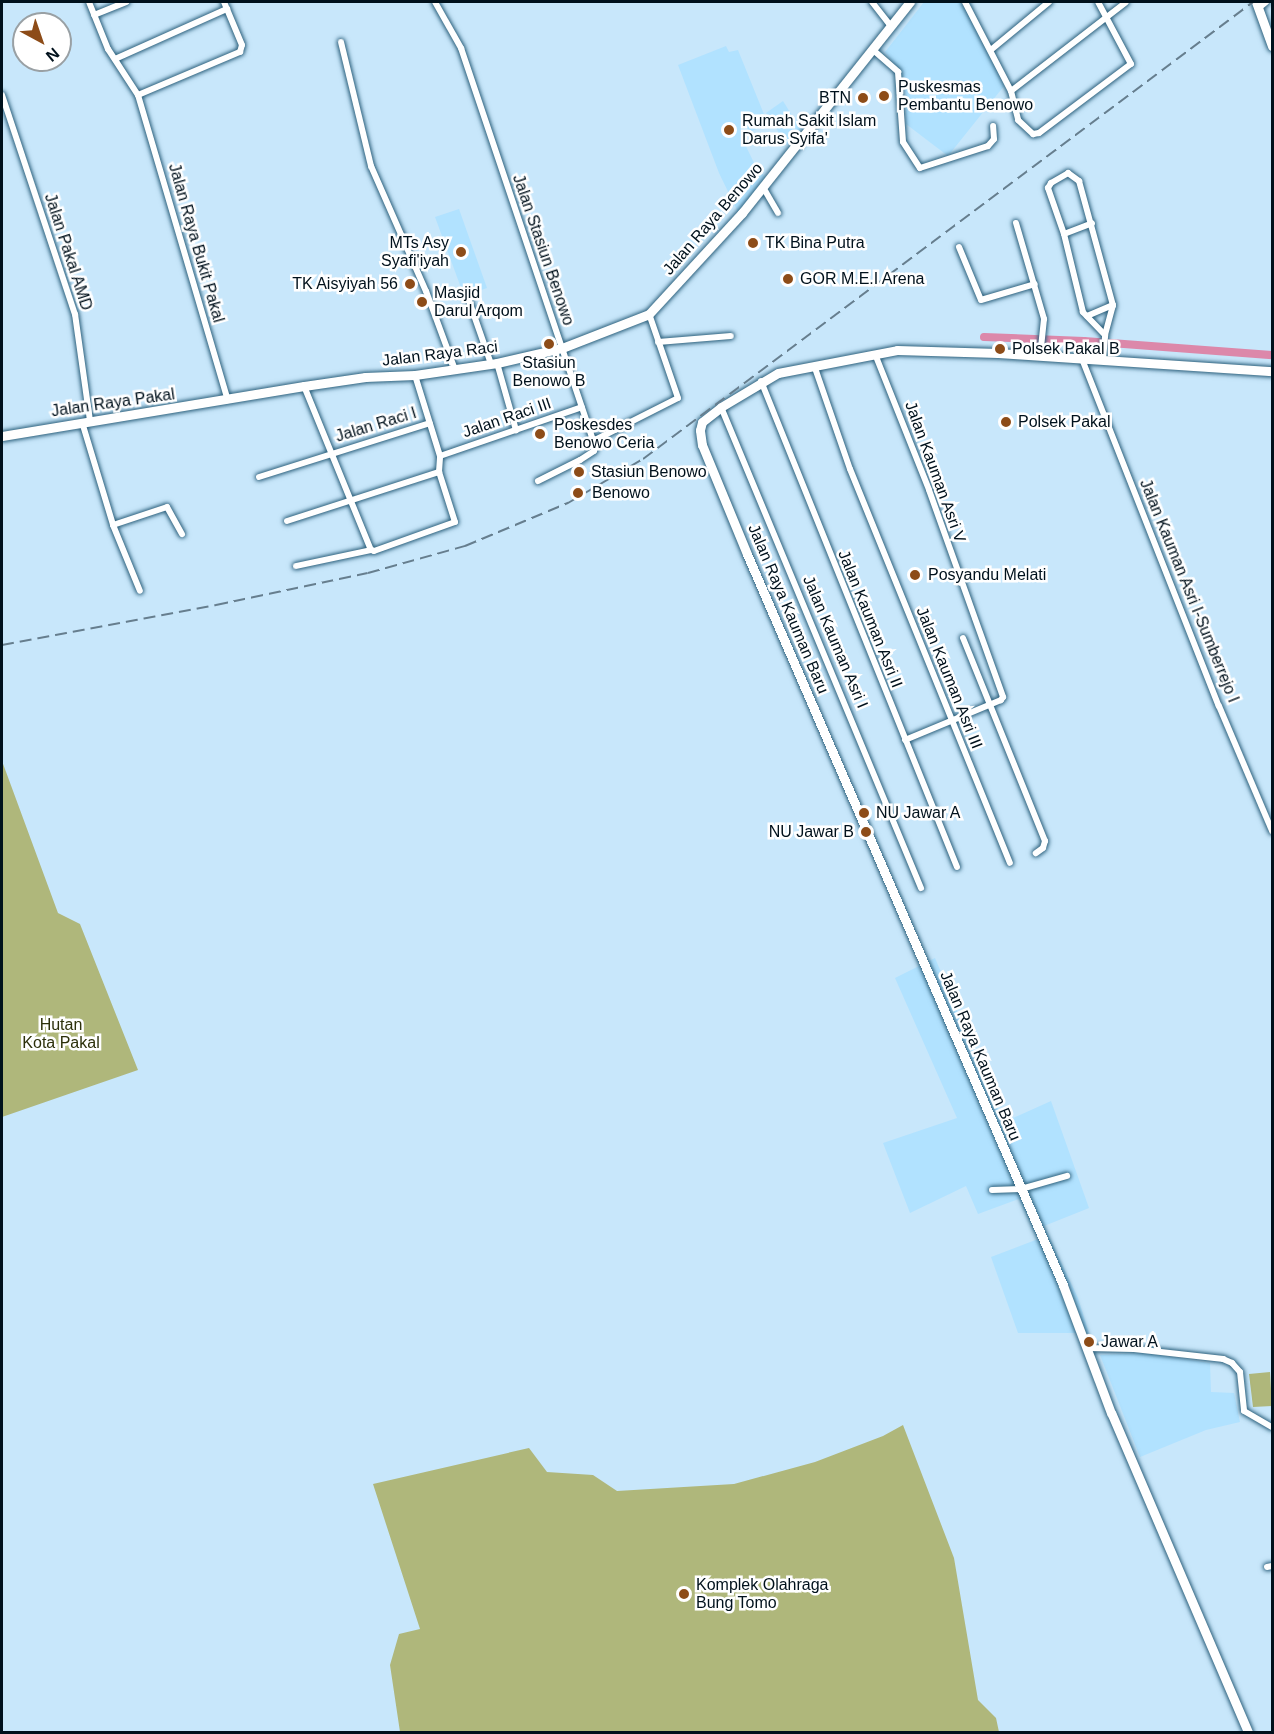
<!DOCTYPE html>
<style>
body{margin:0}
#map{position:relative;width:1274px;height:1734px;overflow:hidden;background:#c8e7fb;font-family:Helvetica,sans-serif}
div>[style]{position:absolute}
.built>*{inset:0;background:#b1e2ff}
.green>*{inset:0;background:#afb77b}
.canal>*{height:8px;margin:-4px;padding:0 4px;transform-origin:4px;border-radius:4px;background:#dc88aa}
.roads{filter:drop-shadow(0 0 2px #2d617d) drop-shadow(0 0 2px #2d617d)}
.street>*{height:6px;margin:-3px;padding:0 3px;transform-origin:3px;border-radius:3px;background:#fff}
.secondary>*{height:9px;margin:-4.5px;padding:0 4.5px;transform-origin:4.5px;border-radius:4.5px;background:#fff}
.rail>*{height:2px;margin-top:-1px;transform-origin:0;background:repeating-linear-gradient(90deg,#667e8e 0 12px,transparent 0 18px)}
.dots>*{width:16px;height:16px;translate:-50% -50%;box-sizing:border-box;border:3px solid #fff;border-radius:50%}
span{translate:-50% -50%;white-space:nowrap;text-align:center;line-height:1.15;-webkit-text-stroke:5px #fff;paint-order:stroke}
.poi-label{font-size:16px;color:#00111c}
.left{translate:0 -50%;text-align:left}
.right{translate:-100% -50%;text-align:right}
.street-label{font-size:16px;color:#00111c}
.park-label{font-size:16px;color:#2c300a}
.frame{position:absolute;inset:0;border:3px solid #00111c;pointer-events:none}
.north{position:absolute;left:12px;top:12px;width:60px;height:60px;box-sizing:border-box;background:#fff;border:2px solid #99a0a4;border-radius:50%;rotate:140deg;font-size:16px;font-weight:700;line-height:24px;text-align:center;color:#00111c}
.north::after{content:'';display:block;margin:auto;width:21px;height:27px;background:#8d4c18;clip-path:polygon(50% 0,100% 100%,50% 72%,0 100%)}
</style>
<div id="map">
<div class="built">
<i style="clip-path:polygon(924px 2px,960px 2px,975px 25px,1004px 86px,948px 156px,906px 124px,906px 96px,899px 70px,885px 52px)"></i>
<i style="clip-path:polygon(726px 46px,729px 52px,738px 50px,768px 124px,741px 136px,756px 167px,767px 179px,738px 212px,719px 173px,678px 65px)"></i>
<i style="clip-path:polygon(783px 101px,801px 130px,787px 145px,766px 113px)"></i>
<i style="clip-path:polygon(459px 209px,487px 288px,464px 296px,435px 217px)"></i>
<i style="clip-path:polygon(935px 958px,1004px 1122px,1051px 1101px,1089px 1208px,1044px 1226px,1078px 1298px,1089px 1333px,1018px 1333px,991px 1257px,1038px 1239px,1019px 1199px,978px 1214px,966px 1186px,910px 1213px,883px 1143px,957px 1118px,895px 978px)"></i>
<i style="clip-path:polygon(1144px 1353px,1210px 1363px,1211px 1392px,1234px 1393px,1240px 1422px,1206px 1430px,1140px 1457px,1100px 1355px)"></i>
</div>
<div class="green">
<i style="clip-path:polygon(2px 761px,58px 913px,80px 924px,138px 1070px,2px 1117px)"></i>
<i style="clip-path:polygon(1270px 1372px,1272px 1406px,1253px 1407px,1249px 1374px)"></i>
<i style="clip-path:polygon(903px 1425px,954px 1558px,978px 1700px,996px 1718px,999px 1732px,400px 1732px,390px 1665px,399px 1634px,420px 1629px,373px 1484px,529px 1448px,547px 1472px,593px 1475px,617px 1491px,734px 1484px,815px 1462px,883px 1436px)"></i>
</div>
<div class="canal">
<i style="left:984px;top:337px;width:100px;rotate:2.3deg"></i>
<i style="left:1084px;top:341px;width:189px;rotate:4.3deg"></i>
</div>
<div class="roads">
<div class="street">
<i style="left:89px;top:2px;width:51px;rotate:68deg"></i>
<i style="left:108px;top:49px;width:55px;rotate:56.9deg"></i>
<i style="left:138px;top:95px;width:318px;rotate:73.6deg"></i>
<i style="left:435px;top:2px;width:53px;rotate:60.5deg"></i>
<i style="left:461px;top:48px;width:421px;rotate:71.4deg"></i>
<i style="left:595px;top:447px;width:4px;rotate:104deg"></i>
<i style="left:594px;top:451px;width:17px;rotate:147deg"></i>
<i style="left:580px;top:460px;width:47px;rotate:153.4deg"></i>
<i style="left:872px;top:2px;width:31px;rotate:52deg"></i>
<i style="left:965px;top:2px;width:100px;rotate:62.7deg"></i>
<i style="left:1011px;top:91px;width:30px;rotate:76deg"></i>
<i style="left:1018px;top:120px;width:21px;rotate:43deg"></i>
<i style="left:1033px;top:134px;width:6px;rotate:-9deg"></i>
<i style="left:1039px;top:133px;width:115px;rotate:-36.9deg"></i>
<i style="left:1131px;top:64px;width:70px;rotate:-118deg"></i>
<i style="left:1260px;top:7px;width:8px;rotate:-40deg"></i>
<i style="left:94px;top:15px;width:35px;rotate:-22deg"></i>
<i style="left:341px;top:42px;width:128px;rotate:76.4deg"></i>
<i style="left:371px;top:166px;width:137px;rotate:66.3deg"></i>
<i style="left:426px;top:291px;width:84px;rotate:69.8deg"></i>
<i style="left:872px;top:49px;width:35px;rotate:41deg"></i>
<i style="left:898px;top:72px;width:70px;rotate:85.9deg"></i>
<i style="left:903px;top:142px;width:31px;rotate:57deg"></i>
<i style="left:920px;top:168px;width:71px;rotate:-17.9deg"></i>
<i style="left:988px;top:146px;width:9px;rotate:-49deg"></i>
<i style="left:994px;top:139px;width:13px;rotate:-94deg"></i>
<i style="left:992px;top:49px;width:74px;rotate:-39.5deg"></i>
<i style="left:115px;top:59px;width:123px;rotate:-24.1deg"></i>
<i style="left:1011px;top:91px;width:145px;rotate:-37.7deg"></i>
<i style="left:2px;top:95px;width:231px;rotate:71.6deg"></i>
<i style="left:75px;top:314px;width:108px;rotate:82deg"></i>
<i style="left:138px;top:95px;width:111px;rotate:-22.9deg"></i>
<i style="left:240px;top:52px;width:7px;rotate:-74deg"></i>
<i style="left:242px;top:45px;width:47px;rotate:-112.7deg"></i>
<i style="left:1068px;top:173px;width:14px;rotate:36deg"></i>
<i style="left:1079px;top:181px;width:129px;rotate:74.7deg"></i>
<i style="left:1113px;top:305px;width:31px;rotate:105deg"></i>
<i style="left:1105px;top:335px;width:32px;rotate:-134deg"></i>
<i style="left:1083px;top:312px;width:80px;rotate:-103.7deg"></i>
<i style="left:1064px;top:234px;width:49px;rotate:-109.2deg"></i>
<i style="left:1048px;top:188px;width:6px;rotate:-59deg"></i>
<i style="left:1051px;top:183px;width:20px;rotate:-30deg"></i>
<i style="left:763px;top:187px;width:30px;rotate:60deg"></i>
<i style="left:1016px;top:223px;width:100px;rotate:73.7deg"></i>
<i style="left:1044px;top:319px;width:37px;rotate:96deg"></i>
<i style="left:1064px;top:234px;width:30px;rotate:-21deg"></i>
<i style="left:959px;top:247px;width:57px;rotate:67.5deg"></i>
<i style="left:981px;top:300px;width:56px;rotate:-16.5deg"></i>
<i style="left:468px;top:298px;width:70px;rotate:70.8deg"></i>
<i style="left:1087px;top:316px;width:28px;rotate:-23deg"></i>
<i style="left:658px;top:342px;width:73px;rotate:-4.7deg"></i>
<i style="left:875px;top:354px;width:146px;rotate:68.3deg"></i>
<i style="left:929px;top:490px;width:220px;rotate:70.3deg"></i>
<i style="left:1003px;top:697px;width:4px;rotate:124deg"></i>
<i style="left:1001px;top:700px;width:104px;rotate:157.4deg"></i>
<i style="left:1082px;top:359px;width:373px;rotate:68.5deg"></i>
<i style="left:1219px;top:706px;width:136px;rotate:67deg"></i>
<i style="left:1103px;top:360px;width:25px;rotate:-85deg"></i>
<i style="left:497px;top:363px;width:70px;rotate:74.2deg"></i>
<i style="left:815px;top:368px;width:107px;rotate:70.9deg"></i>
<i style="left:850px;top:469px;width:425px;rotate:67.9deg"></i>
<i style="left:761px;top:381px;width:524px;rotate:68.04deg"></i>
<i style="left:304px;top:386px;width:177px;rotate:67.8deg"></i>
<i style="left:371px;top:550px;width:3px;rotate:18deg"></i>
<i style="left:374px;top:551px;width:86px;rotate:-19.7deg"></i>
<i style="left:455px;top:522px;width:52px;rotate:-107.7deg"></i>
<i style="left:439px;top:472px;width:16px;rotate:-86deg"></i>
<i style="left:440px;top:456px;width:85px;rotate:-107.2deg"></i>
<i style="left:721px;top:407px;width:521px;rotate:67.42deg"></i>
<i style="left:82px;top:422px;width:108px;rotate:73.2deg"></i>
<i style="left:113px;top:525px;width:57px;rotate:-18.4deg"></i>
<i style="left:167px;top:507px;width:31px;rotate:61deg"></i>
<i style="left:593px;top:441px;width:95px;rotate:-26.8deg"></i>
<i style="left:678px;top:398px;width:89px;rotate:-109deg"></i>
<i style="left:440px;top:456px;width:150px;rotate:-19deg"></i>
<i style="left:259px;top:477px;width:179px;rotate:-17.5deg"></i>
<i style="left:287px;top:521px;width:160px;rotate:-17.9deg"></i>
<i style="left:113px;top:525px;width:71px;rotate:67.8deg"></i>
<i style="left:296px;top:566px;width:77px;rotate:-12deg"></i>
<i style="left:963px;top:638px;width:219px;rotate:68deg"></i>
<i style="left:1045px;top:841px;width:7px;rotate:106deg"></i>
<i style="left:1043px;top:848px;width:9px;rotate:144deg"></i>
<i style="left:992px;top:1190px;width:29px;rotate:-2deg"></i>
<i style="left:1021px;top:1189px;width:48px;rotate:-15.8deg"></i>
<i style="left:1087px;top:1348px;width:47px;rotate:1.2deg"></i>
<i style="left:1134px;top:1349px;width:90px;rotate:6.4deg"></i>
<i style="left:1223px;top:1359px;width:10px;rotate:24deg"></i>
<i style="left:1232px;top:1363px;width:12px;rotate:48deg"></i>
<i style="left:1240px;top:1372px;width:39px;rotate:84deg"></i>
<i style="left:1244px;top:1411px;width:32px;rotate:30deg"></i>
<i style="left:1267px;top:1567px;width:5px;rotate:-11deg"></i>
</div>
<div class="secondary">
<i style="left:1256px;top:2px;width:47px;rotate:70deg"></i>
<i style="left:2px;top:436px;width:306px;rotate:-9.4deg"></i>
<i style="left:304px;top:386px;width:62px;rotate:-8.4deg"></i>
<i style="left:365px;top:377px;width:50px;rotate:-2.3deg"></i>
<i style="left:415px;top:375px;width:83px;rotate:-8.3deg"></i>
<i style="left:497px;top:363px;width:67px;rotate:-13deg"></i>
<i style="left:562px;top:348px;width:93px;rotate:-21.3deg"></i>
<i style="left:649px;top:314px;width:137px;rotate:-47.4deg"></i>
<i style="left:742px;top:213px;width:270px;rotate:-51.5deg"></i>
<i style="left:1248px;top:1732px;width:347px;rotate:-113.2deg"></i>
<i style="left:1111px;top:1413px;width:137px;rotate:-110.6deg"></i>
<i style="left:1063px;top:1285px;width:796px;rotate:-113.38deg"></i>
<i style="left:747px;top:554px;width:118px;rotate:-112.4deg"></i>
<i style="left:702px;top:445px;width:15px;rotate:-98deg"></i>
<i style="left:700px;top:430px;width:8px;rotate:-76deg"></i>
<i style="left:702px;top:422px;width:24px;rotate:-38deg"></i>
<i style="left:721px;top:407px;width:66px;rotate:-30.8deg"></i>
<i style="left:778px;top:373px;width:121px;rotate:-10.9deg"></i>
<i style="left:897px;top:350px;width:101px;rotate:1.7deg"></i>
<i style="left:998px;top:353px;width:275px;rotate:3.8deg"></i>
</div>
</div>
<div class="rail">
<i style="left:2px;top:645px;width:218px;rotate:-10.6deg"></i>
<i style="left:216px;top:605px;width:155px;rotate:-11.9deg"></i>
<i style="left:368px;top:573px;width:101px;rotate:-15.6deg"></i>
<i style="left:465px;top:546px;width:112px;rotate:-22.7deg"></i>
<i style="left:568px;top:503px;width:87px;rotate:-30.4deg"></i>
<i style="left:643px;top:459px;width:762px;rotate:-36.84deg"></i>
</div>
<div class="dots">
<i style="left:884px;top:96px;background:#8d4c18"></i>
<i style="left:863px;top:98px;background:#8d4c18"></i>
<i style="left:729px;top:130px;background:#8d4c18"></i>
<i style="left:753px;top:243px;background:#8d4c18"></i>
<i style="left:461px;top:252px;background:#8d4c18"></i>
<i style="left:788px;top:279px;background:#8d4c18"></i>
<i style="left:410px;top:284px;background:#8d4c18"></i>
<i style="left:422px;top:302px;background:#8d4c18"></i>
<i style="left:549px;top:344px;background:#8d4c18"></i>
<i style="left:1000px;top:349px;background:#8d4c18"></i>
<i style="left:1006px;top:422px;background:#8d4c18"></i>
<i style="left:540px;top:434px;background:#8d4c18"></i>
<i style="left:579px;top:472px;background:#8d4c18"></i>
<i style="left:578px;top:493px;background:#8d4c18"></i>
<i style="left:915px;top:575px;background:#8d4c18"></i>
<i style="left:864px;top:813px;background:#8d4c18"></i>
<i style="left:866px;top:832px;background:#8d4c18"></i>
<i style="left:1089px;top:1342px;background:#8d4c18"></i>
<i style="left:684px;top:1594px;background:#8d4c18"></i>
</div>
<div class="poi-label">
<span class="left" style="left:898px;top:96px">Puskesmas<br>Pembantu Benowo</span>
<span class="right" style="left:851px;top:98px">BTN</span>
<span class="left" style="left:742px;top:130px">Rumah Sakit Islam<br>Darus Syifa'</span>
<span class="right" style="left:449px;top:252px">MTs Asy<br>Syafi'iyah</span>
<span class="left" style="left:765px;top:243px">TK Bina Putra</span>
<span class="left" style="left:800px;top:279px">GOR M.E.I Arena</span>
<span class="right" style="left:398px;top:284px">TK Aisyiyah 56</span>
<span class="left" style="left:434px;top:302px">Masjid<br>Darul Arqom</span>
<span class="left" style="left:1012px;top:349px">Polsek Pakal B</span>
<span style="left:549px;top:372px">Stasiun<br>Benowo B</span>
<span class="left" style="left:1018px;top:422px">Polsek Pakal</span>
<span class="left" style="left:554px;top:434px">Poskesdes<br>Benowo Ceria</span>
<span class="left" style="left:591px;top:472px">Stasiun Benowo</span>
<span class="left" style="left:592px;top:493px">Benowo</span>
<span class="left" style="left:928px;top:575px">Posyandu Melati</span>
<span class="left" style="left:876px;top:813px">NU Jawar A</span>
<span class="right" style="left:854px;top:832px">NU Jawar B</span>
<span class="left" style="left:1101px;top:1342px">Jawar A</span>
<span class="left" style="left:696px;top:1594px">Komplek Olahraga<br>Bung Tomo</span>
</div>
<div class="street-label">
<span style="left:713px;top:219px;rotate:-49deg">Jalan Raya Benowo</span>
<span style="left:196px;top:243px;rotate:74deg">Jalan Raya Bukit Pakal</span>
<span style="left:543px;top:250px;rotate:71deg">Jalan Stasiun Benowo</span>
<span style="left:68px;top:252px;rotate:72deg">Jalan Pakal AMD</span>
<span style="left:440px;top:354px;rotate:-7deg">Jalan Raya Raci</span>
<span style="left:113px;top:403px;rotate:-8deg">Jalan Raya Pakal</span>
<span style="left:507px;top:418px;rotate:-19deg">Jalan Raci III</span>
<span style="left:376px;top:425px;rotate:-17deg">Jalan Raci I</span>
<span style="left:935px;top:472px;rotate:70deg">Jalan Kauman Asri V</span>
<span style="left:1189px;top:591px;rotate:68deg">Jalan Kauman Asri I-Sumberrejo I</span>
<span style="left:788px;top:609px;rotate:67deg">Jalan Raya Kauman Baru</span>
<span style="left:870px;top:619px;rotate:68deg">Jalan Kauman Asri II</span>
<span style="left:835px;top:642px;rotate:67deg">Jalan Kauman Asri I</span>
<span style="left:949px;top:678px;rotate:68deg">Jalan Kauman Asri III</span>
<span style="left:980px;top:1056px;rotate:67deg">Jalan Raya Kauman Baru</span>
</div>
<div class="park-label">
<span style="left:61px;top:1034px">Hutan<br>Kota Pakal</span>
</div>
<div class="frame"></div>
<div class="north">N</div>
</div>
